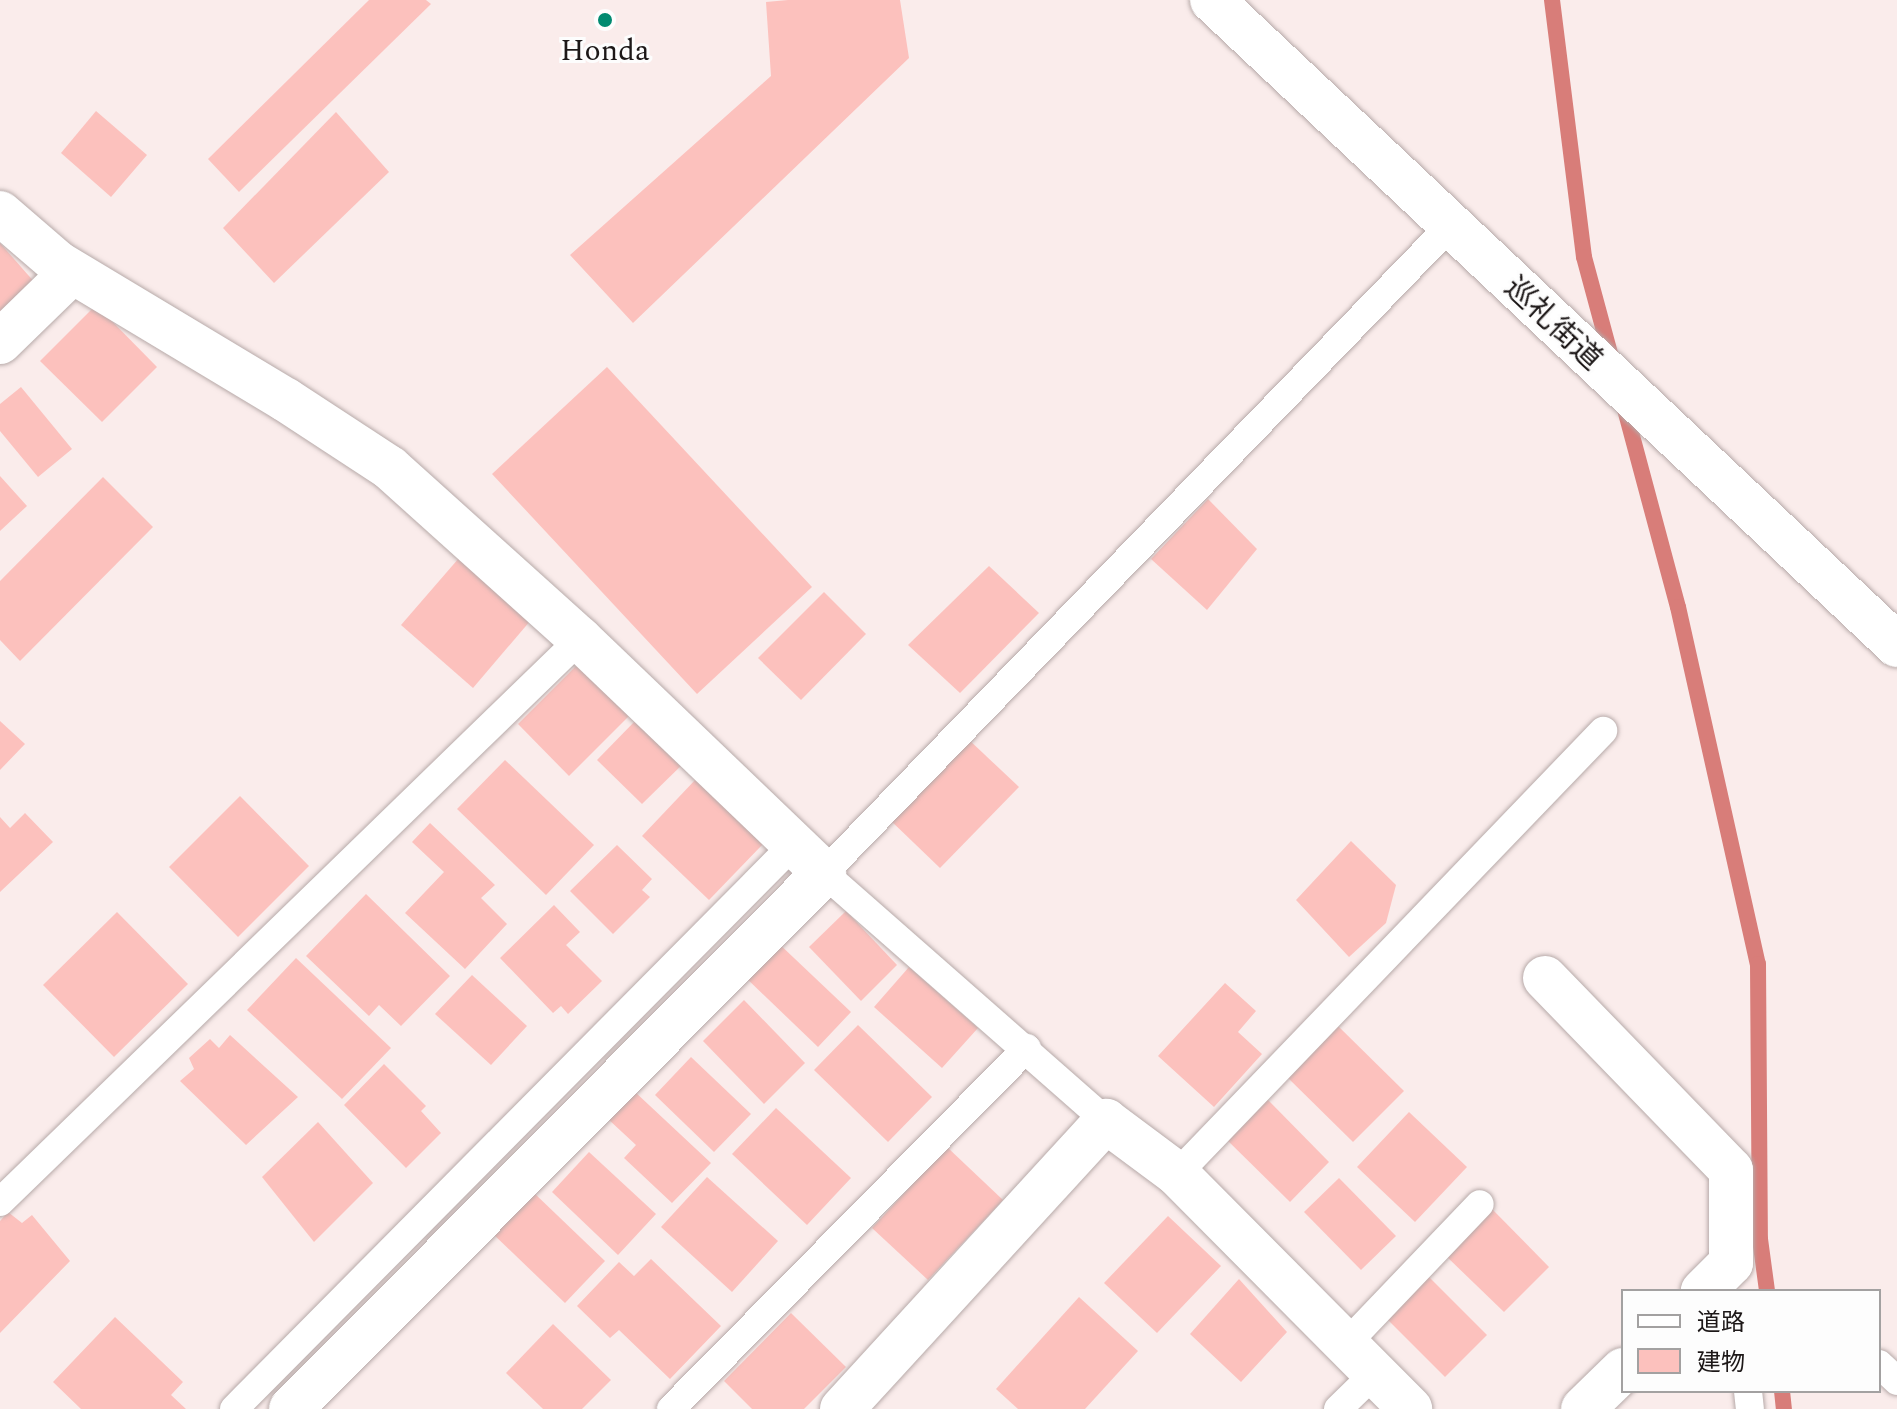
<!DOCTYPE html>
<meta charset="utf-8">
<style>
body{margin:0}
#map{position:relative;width:1897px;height:1409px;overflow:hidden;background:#faeceb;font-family:Spectral,"Noto Sans JP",serif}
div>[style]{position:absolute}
.stream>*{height:16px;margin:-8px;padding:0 8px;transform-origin:8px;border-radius:8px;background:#d87d79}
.building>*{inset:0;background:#fcc1bd}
.roads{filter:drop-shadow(0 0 2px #b7aaa9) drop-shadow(0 0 2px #b7aaa9)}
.service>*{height:28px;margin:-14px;padding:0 14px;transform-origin:14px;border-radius:14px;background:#fff}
.minor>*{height:44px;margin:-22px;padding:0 22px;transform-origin:22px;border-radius:22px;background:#fff}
.tertiary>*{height:44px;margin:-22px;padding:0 22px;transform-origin:22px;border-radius:22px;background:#fff}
.dots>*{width:22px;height:22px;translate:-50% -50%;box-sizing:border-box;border:4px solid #fdfdfd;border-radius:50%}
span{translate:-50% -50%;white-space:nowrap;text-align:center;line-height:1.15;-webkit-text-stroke:6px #fdfdfd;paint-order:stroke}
.poi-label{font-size:30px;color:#1d1818}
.street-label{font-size:30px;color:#1d1818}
.legend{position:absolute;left:1621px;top:1289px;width:260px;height:104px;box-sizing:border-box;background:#fdfdfd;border:2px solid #a3a1a1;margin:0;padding:10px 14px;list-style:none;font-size:24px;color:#1d1818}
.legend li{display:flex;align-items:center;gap:16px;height:40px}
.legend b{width:40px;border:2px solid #a3a1a1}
</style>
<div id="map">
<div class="stream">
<i style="left:1552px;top:0;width:259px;rotate:82.9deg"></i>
<i style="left:1584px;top:257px;width:108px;rotate:74.9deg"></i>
<i style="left:1623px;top:402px;width:212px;rotate:75deg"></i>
<i style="left:1678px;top:607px;width:366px;rotate:77.4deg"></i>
<i style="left:1758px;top:964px;width:275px;rotate:89.6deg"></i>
<i style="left:1760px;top:1239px;width:52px;rotate:82.3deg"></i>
<i style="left:1782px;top:1391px;width:18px;rotate:84deg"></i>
</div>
<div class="building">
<i style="clip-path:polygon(369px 0,426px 0,431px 4px,239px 192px,208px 159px)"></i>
<i style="clip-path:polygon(788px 0,900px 0,909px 58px,633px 323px,570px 255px,771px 76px,766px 2px)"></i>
<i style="clip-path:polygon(96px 111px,147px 155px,111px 197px,61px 153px)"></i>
<i style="clip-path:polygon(336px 112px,389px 172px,274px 283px,223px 228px)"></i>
<i style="clip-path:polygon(0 243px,36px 284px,0 316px)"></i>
<i style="clip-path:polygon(96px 305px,157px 367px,102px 422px,40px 361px)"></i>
<i style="clip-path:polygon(607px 367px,812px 587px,697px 694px,492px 474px)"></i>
<i style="clip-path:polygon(21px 387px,72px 449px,38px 477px,0 431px,0 404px)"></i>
<i style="clip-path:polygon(0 476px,27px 506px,0 531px)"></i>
<i style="clip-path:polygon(103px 477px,153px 527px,20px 661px,0 640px,0 581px)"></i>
<i style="clip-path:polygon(1208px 499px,1257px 549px,1207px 610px,1151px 559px)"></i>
<i style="clip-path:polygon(459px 558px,531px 620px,473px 688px,401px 625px)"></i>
<i style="clip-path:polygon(989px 566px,1039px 613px,960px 693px,908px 645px)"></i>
<i style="clip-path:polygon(824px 592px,866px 634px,801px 700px,758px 658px)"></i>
<i style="clip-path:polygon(583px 659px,634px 711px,569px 776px,518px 724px)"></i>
<i style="clip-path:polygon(637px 719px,690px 757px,642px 804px,597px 760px)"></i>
<i style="clip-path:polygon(0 721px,25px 744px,0 770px)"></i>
<i style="clip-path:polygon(967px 738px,1019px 787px,940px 868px,888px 818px)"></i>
<i style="clip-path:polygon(505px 760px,594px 845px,546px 895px,457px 809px)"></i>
<i style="clip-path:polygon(696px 779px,764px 843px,709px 900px,642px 836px)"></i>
<i style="clip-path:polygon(240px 796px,309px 866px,238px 937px,169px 867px)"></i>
<i style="clip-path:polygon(25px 813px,53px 842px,0 892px,0 817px,10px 828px)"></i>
<i style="clip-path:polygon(430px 823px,495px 885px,481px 898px,507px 924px,465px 969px,405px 913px,444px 872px,412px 842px)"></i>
<i style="clip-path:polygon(1351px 841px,1396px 885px,1386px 923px,1349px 957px,1296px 900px)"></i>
<i style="clip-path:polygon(617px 845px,652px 879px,642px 890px,650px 897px,613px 934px,570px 891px)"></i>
<i style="clip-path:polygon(366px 894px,450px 976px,401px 1026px,379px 1005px,369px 1016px,306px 956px)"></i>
<i style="clip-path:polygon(554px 905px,580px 932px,566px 945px,602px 981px,568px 1014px,561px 1006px,553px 1013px,500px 958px)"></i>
<i style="clip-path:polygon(846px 911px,897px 965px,861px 1001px,809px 947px)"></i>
<i style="clip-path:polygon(117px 912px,188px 984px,114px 1057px,43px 985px)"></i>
<i style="clip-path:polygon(775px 940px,851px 1012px,818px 1047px,742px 974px)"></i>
<i style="clip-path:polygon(296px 958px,391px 1048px,342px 1099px,247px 1010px)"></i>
<i style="clip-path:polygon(909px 967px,978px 1028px,942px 1068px,874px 1007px)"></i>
<i style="clip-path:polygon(472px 975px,527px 1026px,491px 1065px,435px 1014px)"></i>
<i style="clip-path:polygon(1225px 983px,1256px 1011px,1238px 1032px,1262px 1054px,1214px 1107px,1158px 1056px)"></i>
<i style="clip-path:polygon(744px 1000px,805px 1063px,764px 1104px,703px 1041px)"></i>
<i style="clip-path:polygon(858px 1025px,932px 1097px,888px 1142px,814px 1070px)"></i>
<i style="clip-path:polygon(1337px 1025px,1404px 1091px,1353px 1142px,1286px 1076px)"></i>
<i style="clip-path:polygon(230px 1035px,298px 1097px,246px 1145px,180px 1081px,194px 1069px,189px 1058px,210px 1039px,219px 1048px)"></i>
<i style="clip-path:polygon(691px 1057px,751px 1114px,714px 1152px,655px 1095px)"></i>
<i style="clip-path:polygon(384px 1064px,426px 1106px,421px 1111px,441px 1133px,406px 1168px,344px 1105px)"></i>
<i style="clip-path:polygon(634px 1091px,711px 1163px,672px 1203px,624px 1158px,636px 1145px,608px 1119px)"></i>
<i style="clip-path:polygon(1264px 1096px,1329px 1162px,1290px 1202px,1224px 1137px)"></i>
<i style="clip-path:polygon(776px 1108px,851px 1178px,807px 1225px,732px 1154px)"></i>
<i style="clip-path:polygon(1409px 1112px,1467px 1167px,1415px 1222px,1357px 1167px)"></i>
<i style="clip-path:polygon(318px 1122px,373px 1183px,314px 1242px,262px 1177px)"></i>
<i style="clip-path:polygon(947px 1147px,1003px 1200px,928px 1280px,872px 1228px)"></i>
<i style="clip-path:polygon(589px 1152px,656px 1214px,618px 1255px,552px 1192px)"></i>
<i style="clip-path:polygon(707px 1177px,778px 1241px,732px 1292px,661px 1227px)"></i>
<i style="clip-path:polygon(1339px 1178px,1396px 1236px,1361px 1270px,1304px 1212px)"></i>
<i style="clip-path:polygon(533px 1192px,605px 1261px,565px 1303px,492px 1233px)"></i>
<i style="clip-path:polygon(1492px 1209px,1549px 1267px,1504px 1312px,1446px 1256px)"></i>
<i style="clip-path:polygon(8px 1212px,22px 1223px,32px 1215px,70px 1261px,0 1333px,0 1221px)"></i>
<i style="clip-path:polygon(1168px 1216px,1221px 1266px,1157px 1333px,1104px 1283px)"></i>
<i style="clip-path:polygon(651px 1259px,721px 1326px,670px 1379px,619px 1330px,610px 1338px,577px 1306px,619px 1262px,634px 1276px)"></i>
<i style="clip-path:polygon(1427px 1275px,1487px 1335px,1445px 1377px,1385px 1317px)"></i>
<i style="clip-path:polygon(1239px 1279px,1287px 1332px,1241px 1382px,1190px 1334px)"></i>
<i style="clip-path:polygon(1079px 1297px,1138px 1351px,1085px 1409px,1018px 1409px,996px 1389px)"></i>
<i style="clip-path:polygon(791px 1313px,846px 1367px,804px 1409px,752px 1409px,724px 1381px)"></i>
<i style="clip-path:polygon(115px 1317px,183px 1382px,171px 1395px,186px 1409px,81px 1409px,53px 1382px)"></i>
<i style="clip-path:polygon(553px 1324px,611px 1380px,582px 1409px,543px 1409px,506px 1373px)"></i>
</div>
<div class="roads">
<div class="service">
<i style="left:1106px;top:1121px;width:376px;rotate:-138.7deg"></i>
<i style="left:824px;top:873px;width:899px;rotate:-45.95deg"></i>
<i style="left:1177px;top:1174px;width:615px;rotate:-46.12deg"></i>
<i style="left:0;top:1202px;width:808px;rotate:-44.15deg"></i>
<i style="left:1347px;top:1343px;width:192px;rotate:-46.3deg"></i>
<i style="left:1879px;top:1364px;width:25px;rotate:43deg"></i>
<i style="left:1748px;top:1391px;width:18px;rotate:84deg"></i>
<i style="left:234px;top:1409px;width:796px;rotate:-45.25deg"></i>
<i style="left:671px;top:1409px;width:507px;rotate:-45.4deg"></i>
<i style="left:1338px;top:1409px;width:50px;rotate:-44.2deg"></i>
</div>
<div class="minor">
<i style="left:0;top:213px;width:77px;rotate:40.8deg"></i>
<i style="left:58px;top:263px;width:266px;rotate:31deg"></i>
<i style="left:286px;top:400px;width:124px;rotate:33.2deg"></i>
<i style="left:390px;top:468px;width:256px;rotate:42deg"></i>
<i style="left:580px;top:639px;width:338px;rotate:43.8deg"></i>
<i style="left:824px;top:873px;width:756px;rotate:134.84deg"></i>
<i style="left:0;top:342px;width:100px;rotate:-44.2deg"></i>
<i style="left:1545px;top:978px;width:267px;rotate:45.9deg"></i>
<i style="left:1731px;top:1170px;width:93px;rotate:90deg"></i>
<i style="left:1731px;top:1263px;width:40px;rotate:135deg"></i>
<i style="left:842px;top:1409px;width:391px;rotate:-47.5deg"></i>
<i style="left:1106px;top:1121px;width:89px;rotate:36.7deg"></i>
<i style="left:1177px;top:1174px;width:331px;rotate:45.2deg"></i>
<i style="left:1583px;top:1409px;width:56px;rotate:-44.3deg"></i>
</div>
<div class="tertiary">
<i style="left:1212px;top:0;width:941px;rotate:43.28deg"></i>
</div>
</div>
<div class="dots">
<i style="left:605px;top:20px;background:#018a70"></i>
</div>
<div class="poi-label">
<span style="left:605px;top:51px">Honda</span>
</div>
<div class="street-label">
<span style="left:1553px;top:324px;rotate:43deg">巡礼街道</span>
</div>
<ul class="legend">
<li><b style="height:10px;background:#fff"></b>道路</li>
<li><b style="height:22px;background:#fcc1bd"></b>建物</li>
</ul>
</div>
